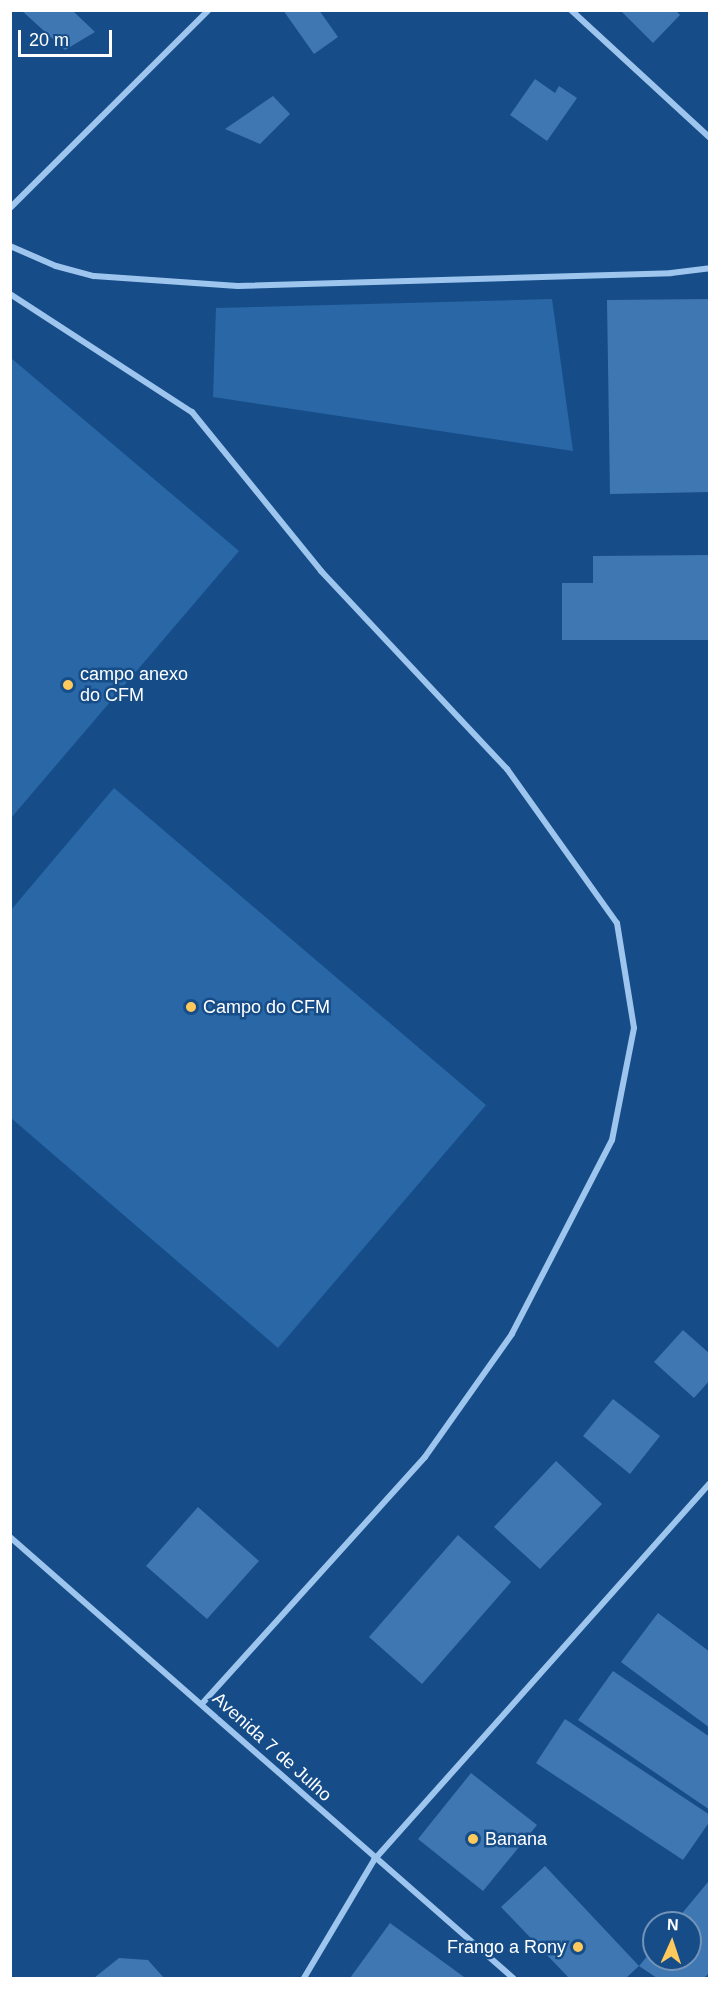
<!DOCTYPE html>
<style>
body{margin:0}
#map{position:relative;width:720px;height:1989px;overflow:hidden;background:#164d88;font-family:Helvetica,sans-serif}
div>[style]{position:absolute}
.green>*{inset:0;background:#2967a7}
.building>*{inset:0;background:#3f77b2}
.street>*{height:6px;margin:-3px;padding:0 3px;transform-origin:3px;border-radius:3px;background:#9ec5ee}
.dots>*{width:16px;height:16px;translate:-50% -50%;box-sizing:border-box;border:3px solid #164d88;border-radius:50%}
span{translate:-50% -50%;white-space:nowrap;text-align:center;line-height:1.15;-webkit-text-stroke:5px #164d88;paint-order:stroke}
.poi-label{font-size:18px;color:#fff}
.left{translate:0 -50%;text-align:left}
.right{translate:-100% -50%;text-align:right}
.street-label{font-size:18px;color:#fff}
.frame{position:absolute;inset:0;border:12px solid #fff;pointer-events:none}
.north{position:absolute;left:642px;top:1911px;width:60px;height:60px;box-sizing:border-box;background:#164d88;border:2px solid #7394b8;border-radius:50%;rotate:3deg;font-size:16px;font-weight:700;line-height:24px;text-align:center;color:#fff}
.north::after{content:'';display:block;margin:auto;width:21px;height:27px;background:#ffc95b;clip-path:polygon(50% 0,100% 100%,50% 72%,0 100%)}
.scale{position:absolute;left:18px;top:30px;width:94px;height:27px;box-sizing:border-box;border:3px solid #fff;border-top:0;padding-left:8px;font-size:18px;line-height:21px;white-space:nowrap;color:#fff;-webkit-text-stroke:4px #164d88;paint-order:stroke}
</style>
<div id="map">
<div class="green">
<i style="clip-path:polygon(552px 299px,573px 451px,213px 397px,216px 308px)"></i>
<i style="clip-path:polygon(11px 358px,239px 551px,11px 818px)"></i>
<i style="clip-path:polygon(114px 788px,486px 1105px,278px 1348px,11px 1118px,11px 910px)"></i>
</div>
<div class="building">
<i style="clip-path:polygon(21px 10px,72px 10px,95px 32px,65px 50px)"></i>
<i style="clip-path:polygon(283px 10px,319px 10px,338px 37px,314px 54px)"></i>
<i style="clip-path:polygon(620px 10px,675px 10px,680px 15px,653px 43px)"></i>
<i style="clip-path:polygon(535px 79px,555px 93px,559px 86px,577px 98px,547px 141px,510px 115px)"></i>
<i style="clip-path:polygon(273px 96px,290px 114px,260px 144px,225px 129px)"></i>
<i style="clip-path:polygon(710px 299px,710px 492px,610px 494px,607px 300px)"></i>
<i style="clip-path:polygon(710px 555px,710px 640px,562px 640px,562px 583px,593px 583px,593px 556px)"></i>
<i style="clip-path:polygon(683px 1330px,710px 1354px,710px 1380px,694px 1398px,654px 1362px)"></i>
<i style="clip-path:polygon(613px 1399px,660px 1436px,630px 1474px,583px 1436px)"></i>
<i style="clip-path:polygon(556px 1461px,602px 1504px,540px 1569px,494px 1527px)"></i>
<i style="clip-path:polygon(198px 1507px,259px 1561px,207px 1619px,146px 1566px)"></i>
<i style="clip-path:polygon(458px 1535px,511px 1582px,422px 1684px,369px 1637px)"></i>
<i style="clip-path:polygon(658px 1613px,710px 1652px,710px 1728px,621px 1662px)"></i>
<i style="clip-path:polygon(613px 1671px,710px 1737px,710px 1810px,578px 1720px)"></i>
<i style="clip-path:polygon(565px 1719px,710px 1815px,710px 1821px,683px 1860px,536px 1763px)"></i>
<i style="clip-path:polygon(471px 1773px,537px 1825px,483px 1891px,418px 1839px)"></i>
<i style="clip-path:polygon(545px 1866px,639px 1966px,626px 1978px,569px 1978px,501px 1907px)"></i>
<i style="clip-path:polygon(708px 1882px,710px 1972px,704px 1978px,657px 1978px,639px 1966px,654px 1948px,654px 1959px,690px 1959px,690px 1923px,674px 1923px)"></i>
<i style="clip-path:polygon(390px 1923px,464px 1977px,463px 1978px,350px 1978px)"></i>
<i style="clip-path:polygon(119px 1958px,148px 1960px,164px 1978px,94px 1978px)"></i>
</div>
<div class="street">
<i style="left:571px;top:10px;width:189px;rotate:42.6deg"></i>
<i style="left:10px;top:208px;width:281px;rotate:-44.9deg"></i>
<i style="left:10px;top:246px;width:50px;rotate:23.5deg"></i>
<i style="left:56px;top:266px;width:39px;rotate:15deg"></i>
<i style="left:94px;top:276px;width:144px;rotate:4deg"></i>
<i style="left:238px;top:286px;width:433px;rotate:-1.7deg"></i>
<i style="left:671px;top:273px;width:39px;rotate:-7deg"></i>
<i style="left:10px;top:294px;width:217px;rotate:33deg"></i>
<i style="left:192px;top:412px;width:205px;rotate:50.9deg"></i>
<i style="left:321px;top:571px;width:272px;rotate:46.8deg"></i>
<i style="left:507px;top:769px;width:189px;rotate:54.5deg"></i>
<i style="left:617px;top:923px;width:106px;rotate:80.8deg"></i>
<i style="left:634px;top:1028px;width:114px;rotate:101.1deg"></i>
<i style="left:612px;top:1140px;width:218px;rotate:117.3deg"></i>
<i style="left:512px;top:1334px;width:151px;rotate:125.3deg"></i>
<i style="left:425px;top:1457px;width:333px;rotate:132.1deg"></i>
<i style="left:10px;top:1537px;width:669px;rotate:41.24deg"></i>
<i style="left:304px;top:1978px;width:137px;rotate:-59.3deg"></i>
<i style="left:374px;top:1860px;width:505px;rotate:-48.29deg"></i>
</div>
<div class="dots">
<i style="left:68px;top:685px;background:#ffc95b"></i>
<i style="left:191px;top:1007px;background:#ffc95b"></i>
<i style="left:473px;top:1839px;background:#ffc95b"></i>
<i style="left:578px;top:1947px;background:#ffc95b"></i>
</div>
<div class="poi-label">
<span class="left" style="left:80px;top:685px">campo anexo<br>do CFM</span>
<span class="left" style="left:203px;top:1007px">Campo do CFM</span>
<span class="left" style="left:485px;top:1839px">Banana</span>
<span class="right" style="left:566px;top:1947px">Frango a Rony</span>
</div>
<div class="street-label">
<span style="left:272px;top:1747px;rotate:42deg">Avenida 7 de Julho</span>
</div>
<div class="frame"></div>
<div class="north">N</div>
<div class="scale">20 m</div>
</div>
